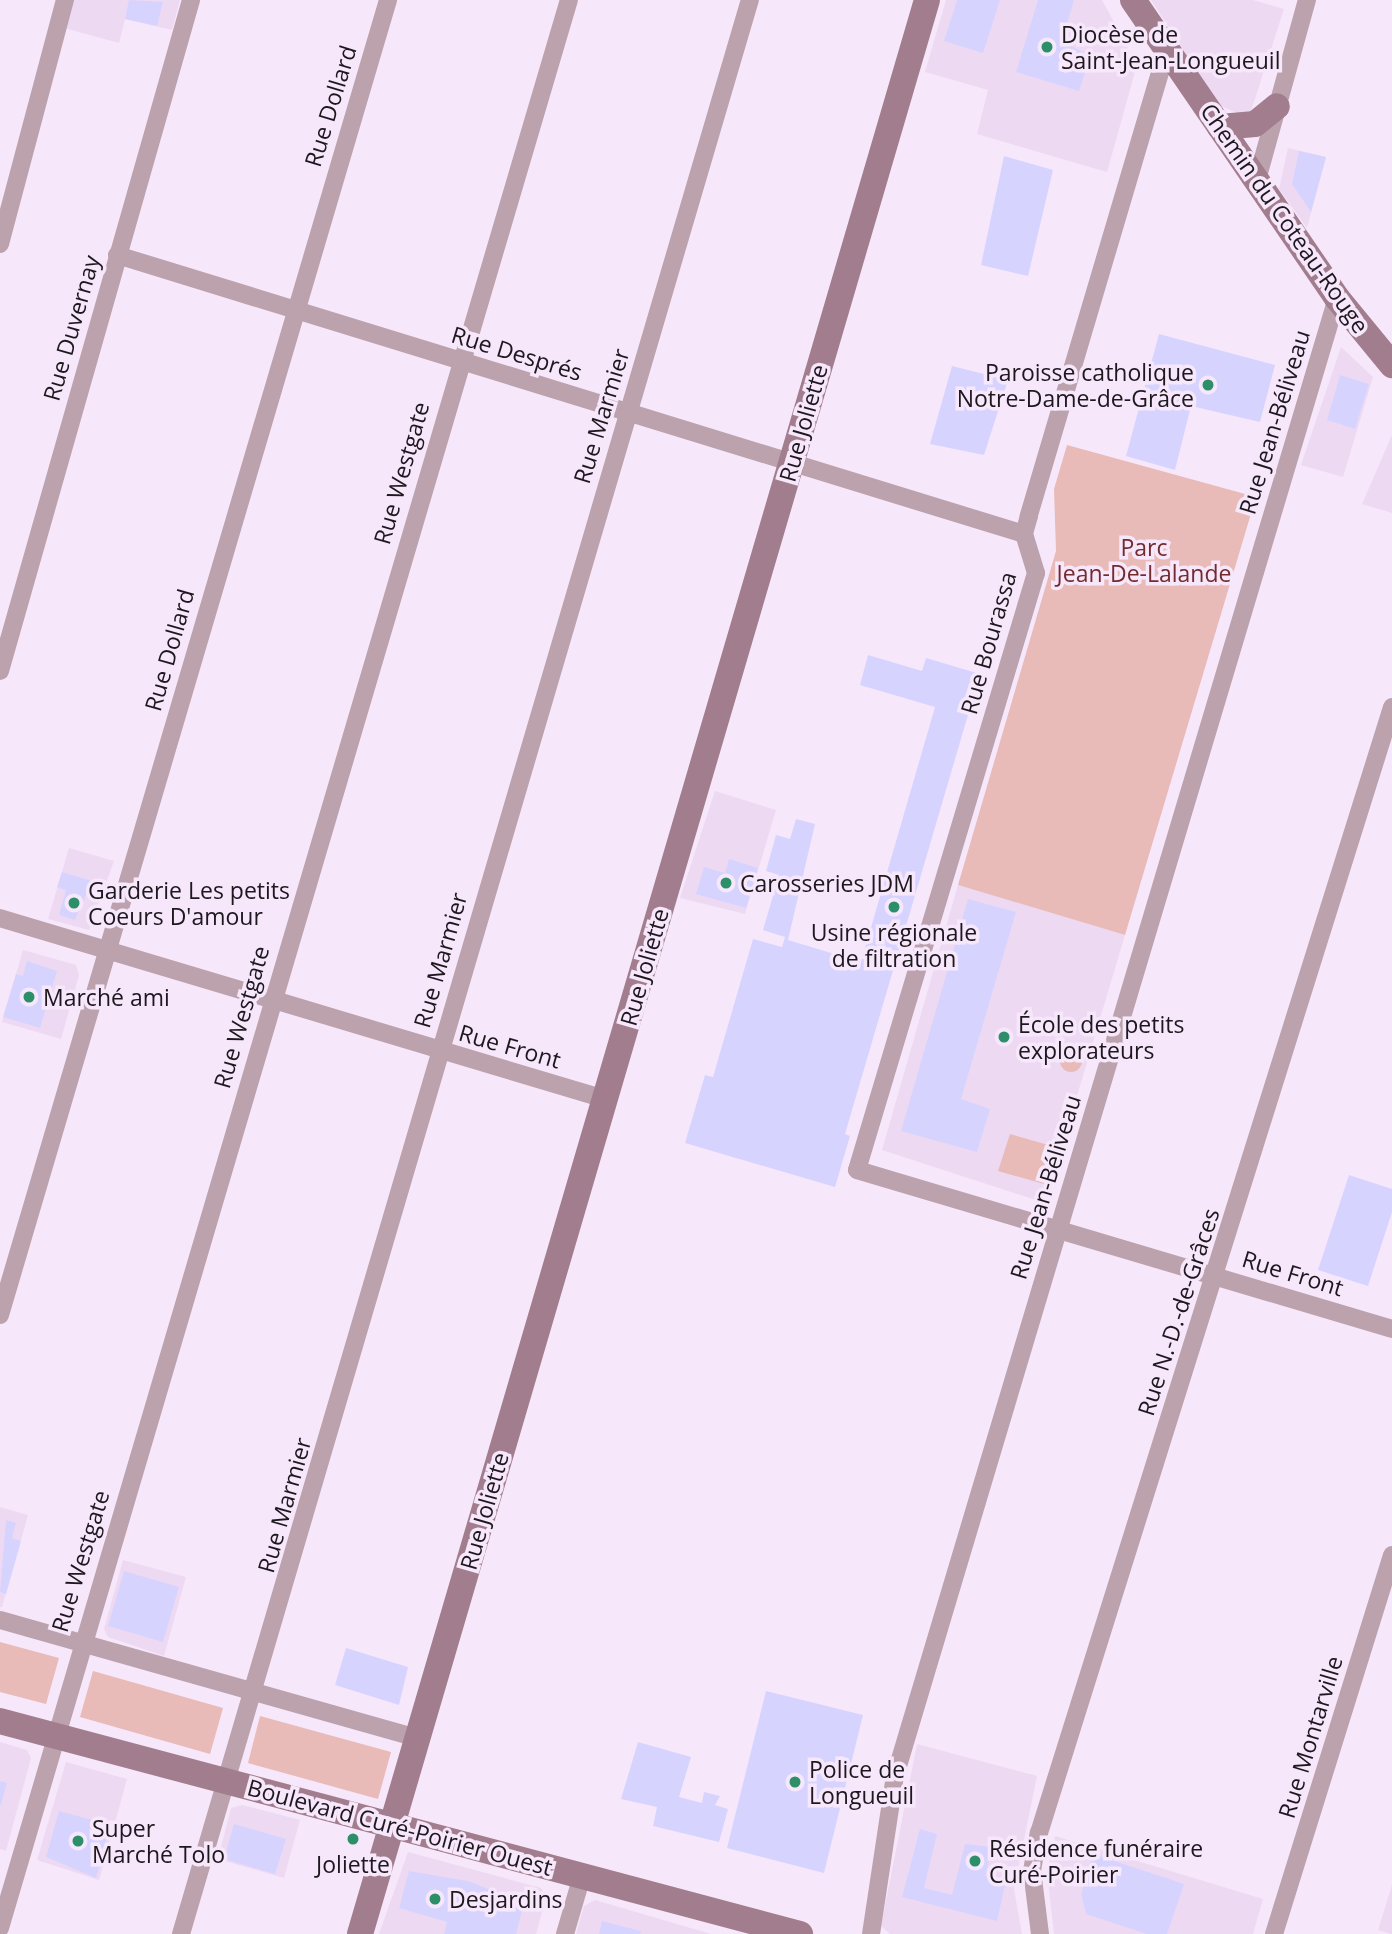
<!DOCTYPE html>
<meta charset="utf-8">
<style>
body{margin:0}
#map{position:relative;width:1392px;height:1934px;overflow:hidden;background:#f7e7fb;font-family:"Open Sans",sans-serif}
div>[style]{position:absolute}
.built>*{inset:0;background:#eed9f3}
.green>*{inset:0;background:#e8bab8}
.round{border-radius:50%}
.building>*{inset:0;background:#d6d4fe}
.street>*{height:18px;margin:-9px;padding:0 9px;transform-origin:9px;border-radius:9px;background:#bba2ad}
.secondary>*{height:26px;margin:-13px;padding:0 13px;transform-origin:13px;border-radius:13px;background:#a17d8d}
.dots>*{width:19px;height:19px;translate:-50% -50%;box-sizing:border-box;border:4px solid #f7e7fb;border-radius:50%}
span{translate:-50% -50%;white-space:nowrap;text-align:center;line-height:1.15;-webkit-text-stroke:7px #f7e7fb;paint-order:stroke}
.poi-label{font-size:23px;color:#1d171e}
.left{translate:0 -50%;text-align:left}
.right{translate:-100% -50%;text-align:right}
.street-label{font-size:23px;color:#1d171e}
.park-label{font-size:23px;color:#732b2d}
</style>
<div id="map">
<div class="built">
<i style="clip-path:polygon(72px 0,180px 0,172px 30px,125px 19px,119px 43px,64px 28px)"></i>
<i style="clip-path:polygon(946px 0,1102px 0,1137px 65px,1107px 172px,977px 134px,988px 90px,925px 72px)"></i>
<i style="clip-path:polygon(1151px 0,1253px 0,1284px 9px,1251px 111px,1239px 114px,1219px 105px)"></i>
<i style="clip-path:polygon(1288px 148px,1326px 157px,1307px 228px,1279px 189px)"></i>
<i style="clip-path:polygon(1341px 347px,1373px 377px,1343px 477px,1301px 465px)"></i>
<i style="clip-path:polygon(1392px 435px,1392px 513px,1362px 504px)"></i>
<i style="clip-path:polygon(715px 791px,776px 810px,745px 914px,680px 898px)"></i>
<i style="clip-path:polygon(69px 848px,114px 861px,89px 930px,48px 919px)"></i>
<i style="clip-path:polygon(958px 885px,1125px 935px,1045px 1203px,882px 1150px)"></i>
<i style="clip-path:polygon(23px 950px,76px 965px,79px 975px,61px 1039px,2px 1022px)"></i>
<i style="clip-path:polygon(0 1507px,28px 1515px,2px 1607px,0 1607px)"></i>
<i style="clip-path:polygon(123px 1560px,186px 1577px,164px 1656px,108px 1637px,104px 1629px)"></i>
<i style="clip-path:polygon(0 1742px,27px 1750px,31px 1758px,6px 1851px,0 1849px)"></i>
<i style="clip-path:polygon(917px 1744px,1037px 1776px,1014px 1889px,1022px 1934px,890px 1934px,881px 1926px)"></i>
<i style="clip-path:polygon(66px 1762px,127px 1779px,99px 1880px,37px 1860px)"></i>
<i style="clip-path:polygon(242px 1805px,300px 1820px,284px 1878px,218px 1859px,231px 1808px)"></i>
<i style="clip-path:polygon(1055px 1836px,1263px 1899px,1253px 1934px,1054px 1934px,1047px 1872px)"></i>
<i style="clip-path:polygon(408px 1852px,541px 1888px,546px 1898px,536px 1934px,379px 1934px)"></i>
<i style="clip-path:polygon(1392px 1885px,1392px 1934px,1391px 1934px,1378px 1930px)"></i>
<i style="clip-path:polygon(595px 1900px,711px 1934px,576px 1934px,584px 1906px)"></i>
</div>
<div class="green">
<i style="clip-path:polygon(1067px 445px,1256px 497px,1125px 935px,958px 885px,1056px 551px,1054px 489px)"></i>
<i class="round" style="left:1060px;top:1050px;width:22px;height:22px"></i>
<i style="clip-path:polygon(1010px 1134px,1055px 1147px,1044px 1184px,998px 1171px)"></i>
<i style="clip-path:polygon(0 1642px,59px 1658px,46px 1704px,0 1692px)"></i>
<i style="clip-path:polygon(93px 1671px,223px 1708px,210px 1754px,80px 1717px)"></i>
<i style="clip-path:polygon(260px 1716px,391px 1752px,378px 1799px,248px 1763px)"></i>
</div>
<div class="building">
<i style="clip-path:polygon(129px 0,163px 2px,157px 26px,125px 19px)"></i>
<i style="clip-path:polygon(957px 0,1000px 0,983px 53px,944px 41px)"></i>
<i style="clip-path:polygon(1038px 0,1074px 0,1062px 41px,1090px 56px,1079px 91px,1016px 72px)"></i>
<i style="clip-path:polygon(1299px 151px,1326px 157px,1311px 212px,1292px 184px)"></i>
<i style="clip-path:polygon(1004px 156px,1053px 170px,1028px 276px,981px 265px)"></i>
<i style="clip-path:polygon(1159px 334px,1275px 365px,1260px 422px,1191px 406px,1175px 470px,1126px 456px)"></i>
<i style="clip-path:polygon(952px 366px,1008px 380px,984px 455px,930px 444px)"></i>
<i style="clip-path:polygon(1340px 375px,1369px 384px,1355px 429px,1327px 420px)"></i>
<i style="clip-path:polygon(868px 655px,922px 671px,926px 658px,980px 674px,845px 1134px,850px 1136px,835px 1187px,685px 1143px,705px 1075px,713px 1077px,753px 939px,782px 947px,785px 937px,763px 930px,779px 875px,766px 871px,776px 835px,790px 839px,796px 819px,815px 824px,788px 940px,861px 962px,935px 707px,860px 685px)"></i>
<i style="clip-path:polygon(729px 859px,758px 868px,746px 908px,696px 894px,704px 867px,725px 873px)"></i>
<i style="clip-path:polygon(62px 872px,92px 881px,75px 920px,59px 915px,66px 890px,57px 887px)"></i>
<i style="clip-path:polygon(968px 899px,1016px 912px,961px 1099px,990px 1109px,977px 1152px,901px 1131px)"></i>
<i style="clip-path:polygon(27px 961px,57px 971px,40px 1028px,3px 1017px,16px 974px,23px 976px)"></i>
<i style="clip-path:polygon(1349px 1175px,1392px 1189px,1392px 1212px,1368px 1286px,1318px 1270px)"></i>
<i style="clip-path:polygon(6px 1520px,16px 1523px,12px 1538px,21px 1541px,6px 1594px,0 1592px)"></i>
<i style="clip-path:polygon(124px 1571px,179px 1587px,163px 1642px,108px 1626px)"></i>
<i style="clip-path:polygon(346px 1648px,408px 1667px,399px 1705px,335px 1685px)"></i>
<i style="clip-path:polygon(766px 1691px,863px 1715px,824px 1873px,727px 1848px)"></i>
<i style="clip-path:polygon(638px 1742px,691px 1757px,679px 1797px,702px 1803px,704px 1792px,720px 1796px,715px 1805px,728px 1809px,719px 1842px,653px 1826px,657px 1807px,621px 1799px)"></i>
<i style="clip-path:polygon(0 1781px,7px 1783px,1px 1805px,0 1805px)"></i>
<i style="clip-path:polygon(59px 1811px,111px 1825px,96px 1878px,46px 1857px)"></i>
<i style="clip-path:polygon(234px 1824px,286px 1839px,275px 1874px,224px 1859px)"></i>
<i style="clip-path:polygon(920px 1829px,937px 1834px,924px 1888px,952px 1895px,965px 1844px,993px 1847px,985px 1876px,1006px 1881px,997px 1921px,902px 1897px)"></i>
<i style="clip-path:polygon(1093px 1854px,1184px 1884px,1167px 1934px,1147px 1934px,1086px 1914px,1081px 1894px)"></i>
<i style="clip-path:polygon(409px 1871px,468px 1881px,524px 1903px,516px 1934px,444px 1934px,447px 1922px,399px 1908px)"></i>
<i style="clip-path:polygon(602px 1921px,641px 1931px,640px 1934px,599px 1934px)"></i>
</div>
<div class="street">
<i style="left:1167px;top:49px;width:487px;rotate:106.5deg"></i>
<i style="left:1029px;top:516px;width:19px;rotate:106deg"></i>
<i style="left:1024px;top:534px;width:41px;rotate:72.9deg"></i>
<i style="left:1036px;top:573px;width:623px;rotate:106.69deg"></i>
<i style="left:857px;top:1170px;width:558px;rotate:16.55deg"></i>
<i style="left:1257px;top:180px;width:187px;rotate:-74.5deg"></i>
<i style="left:0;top:244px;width:253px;rotate:-75.1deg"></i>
<i style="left:117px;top:255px;width:949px;rotate:17.1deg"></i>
<i style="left:0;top:671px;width:698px;rotate:-74.11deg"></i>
<i style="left:0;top:918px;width:631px;rotate:16.66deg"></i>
<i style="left:0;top:1315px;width:1371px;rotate:-73.56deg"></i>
<i style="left:0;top:1620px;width:434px;rotate:15.8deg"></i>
<i style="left:0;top:1928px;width:2010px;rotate:-73.56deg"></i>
<i style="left:181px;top:1934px;width:2016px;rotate:-73.61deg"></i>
<i style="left:565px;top:1934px;width:60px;rotate:-73.7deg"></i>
<i style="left:871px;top:1934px;width:160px;rotate:-81.4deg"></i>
<i style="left:895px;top:1776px;width:1543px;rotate:-73.35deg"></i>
<i style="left:1040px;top:1934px;width:64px;rotate:-97.2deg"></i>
<i style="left:1032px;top:1871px;width:39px;rotate:-80deg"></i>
<i style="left:1039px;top:1833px;width:1180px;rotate:-72.59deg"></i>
<i style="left:1274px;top:1934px;width:397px;rotate:-72.7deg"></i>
</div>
<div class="secondary">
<i style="left:1133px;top:0;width:361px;rotate:55.6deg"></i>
<i style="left:1337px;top:298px;width:87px;rotate:50.6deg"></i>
<i style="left:1220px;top:127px;width:35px;rotate:-5deg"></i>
<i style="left:1255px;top:124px;width:28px;rotate:-39deg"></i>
<i style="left:0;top:1721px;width:828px;rotate:14.91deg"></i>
<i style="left:360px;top:1934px;width:2015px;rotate:-73.66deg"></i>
</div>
<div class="dots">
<i style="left:1047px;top:47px;background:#2d8f69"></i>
<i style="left:1208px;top:385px;background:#2d8f69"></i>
<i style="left:726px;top:883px;background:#2d8f69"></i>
<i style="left:74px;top:903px;background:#2d8f69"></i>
<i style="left:894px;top:907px;background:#2d8f69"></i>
<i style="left:29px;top:997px;background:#2d8f69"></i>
<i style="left:1004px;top:1037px;background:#2d8f69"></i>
<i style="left:795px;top:1782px;background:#2d8f69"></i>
<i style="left:353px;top:1839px;background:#2d8f69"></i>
<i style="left:78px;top:1841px;background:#2d8f69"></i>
<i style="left:975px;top:1861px;background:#2d8f69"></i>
<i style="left:435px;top:1899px;background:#2d8f69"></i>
</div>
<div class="poi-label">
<span class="left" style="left:1061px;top:47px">Diocèse de<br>Saint-Jean-Longueuil</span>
<span class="right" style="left:1194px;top:385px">Paroisse catholique<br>Notre-Dame-de-Grâce</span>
<span class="left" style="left:740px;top:883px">Carosseries JDM</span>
<span class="left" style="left:88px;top:903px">Garderie Les petits<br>Coeurs D'amour</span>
<span style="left:894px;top:945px">Usine régionale<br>de filtration</span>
<span class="left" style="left:43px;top:997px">Marché ami</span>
<span class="left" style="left:1018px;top:1037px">École des petits<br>explorateurs</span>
<span class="left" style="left:809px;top:1782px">Police de<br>Longueuil</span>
<span class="left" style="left:92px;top:1841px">Super<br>Marché Tolo</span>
<span class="left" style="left:989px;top:1861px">Résidence funéraire<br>Curé-Poirier</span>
<span style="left:353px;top:1864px">Joliette</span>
<span class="left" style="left:449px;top:1899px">Desjardins</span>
</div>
<div class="street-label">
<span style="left:330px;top:106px;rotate:-73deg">Rue Dollard</span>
<span style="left:1285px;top:218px;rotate:55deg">Chemin du Coteau-Rouge</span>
<span style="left:71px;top:328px;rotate:-74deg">Rue Duvernay</span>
<span style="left:517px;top:353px;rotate:17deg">Rue Després</span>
<span style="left:601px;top:416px;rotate:-73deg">Rue Marmier</span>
<span style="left:1274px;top:422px;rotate:-73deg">Rue Jean-Béliveau</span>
<span style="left:803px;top:423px;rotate:-74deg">Rue Joliette</span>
<span style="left:401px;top:473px;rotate:-74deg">Rue Westgate</span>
<span style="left:988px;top:643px;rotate:-74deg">Rue Bourassa</span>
<span style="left:169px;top:650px;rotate:-74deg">Rue Dollard</span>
<span style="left:440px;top:960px;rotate:-74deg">Rue Marmier</span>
<span style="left:644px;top:967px;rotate:-74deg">Rue Joliette</span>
<span style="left:241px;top:1017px;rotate:-74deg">Rue Westgate</span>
<span style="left:510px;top:1046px;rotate:16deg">Rue Front</span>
<span style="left:1045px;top:1187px;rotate:-73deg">Rue Jean-Béliveau</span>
<span style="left:1293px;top:1273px;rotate:17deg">Rue Front</span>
<span style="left:1178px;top:1312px;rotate:-72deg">Rue N.-D.-de-Grâces</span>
<span style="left:284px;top:1505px;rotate:-74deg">Rue Marmier</span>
<span style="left:484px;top:1511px;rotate:-74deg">Rue Joliette</span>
<span style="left:80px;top:1561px;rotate:-73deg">Rue Westgate</span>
<span style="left:1310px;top:1737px;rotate:-73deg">Rue Montarville</span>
<span style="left:400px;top:1827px;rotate:15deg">Boulevard Curé-Poirier Ouest</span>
</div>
<div class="park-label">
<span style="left:1144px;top:560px">Parc<br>Jean-De-Lalande</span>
</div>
</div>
